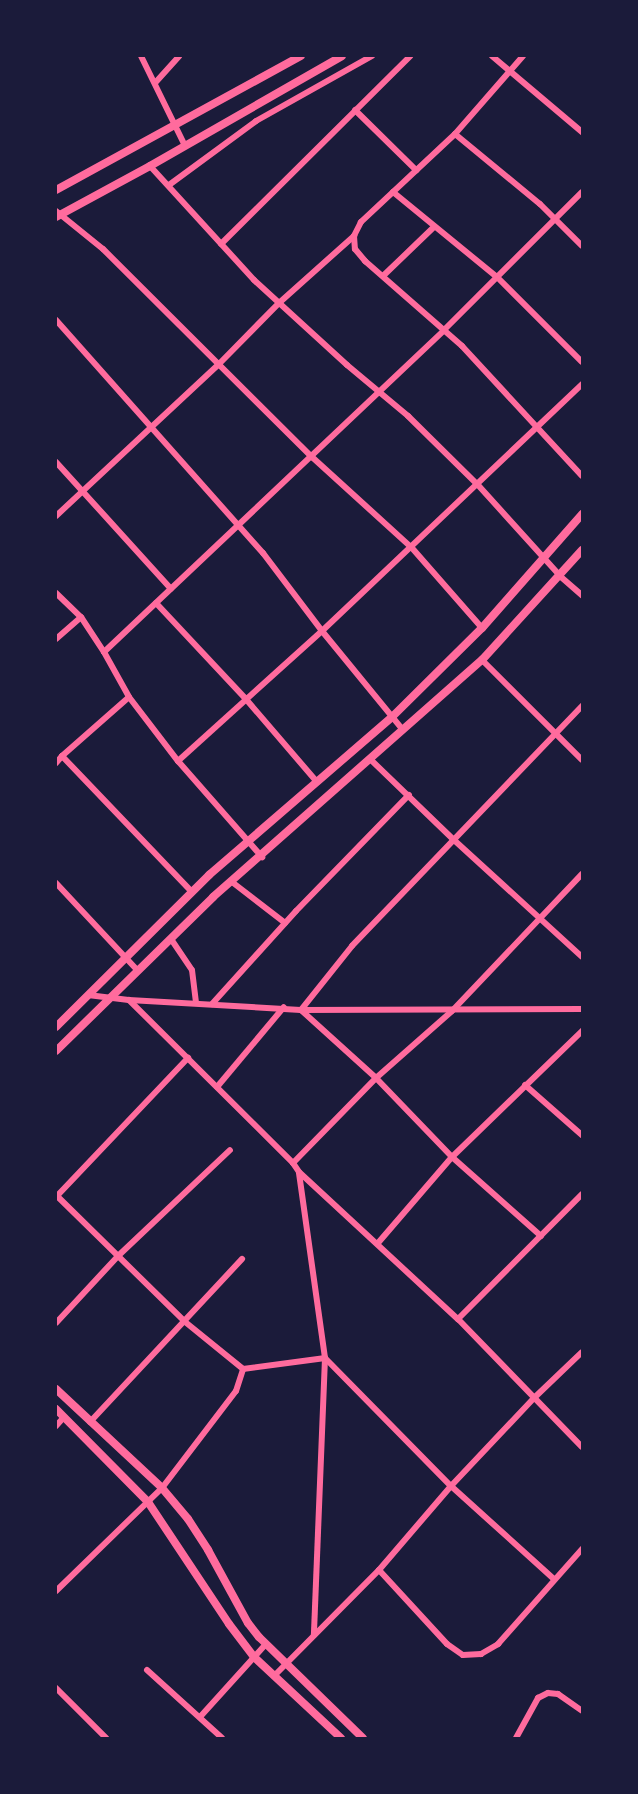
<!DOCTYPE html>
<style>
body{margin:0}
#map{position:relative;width:638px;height:1794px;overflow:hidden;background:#1b1b3a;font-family:Karla,sans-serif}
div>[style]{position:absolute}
.minor>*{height:6px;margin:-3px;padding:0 3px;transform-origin:3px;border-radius:3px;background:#ff6b9d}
.tertiary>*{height:8px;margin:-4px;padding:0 4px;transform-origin:4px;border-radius:4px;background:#ff6b9d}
span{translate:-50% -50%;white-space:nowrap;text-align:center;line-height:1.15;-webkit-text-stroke:4.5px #1b1b3a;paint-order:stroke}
.frame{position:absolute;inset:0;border:57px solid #1b1b3a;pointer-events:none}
</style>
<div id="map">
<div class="minor">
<i style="left:141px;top:56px;width:100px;rotate:63.9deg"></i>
<i style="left:492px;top:56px;width:118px;rotate:40.2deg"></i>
<i style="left:523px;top:56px;width:103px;rotate:131.1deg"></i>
<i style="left:455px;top:134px;width:129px;rotate:136.9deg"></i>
<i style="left:361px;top:222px;width:16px;rotate:117deg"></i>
<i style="left:354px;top:236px;width:13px;rotate:86deg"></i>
<i style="left:355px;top:249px;width:16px;rotate:50deg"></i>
<i style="left:365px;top:261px;width:129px;rotate:41.2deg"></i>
<i style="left:462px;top:346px;width:177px;rotate:47.3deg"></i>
<i style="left:155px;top:83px;width:36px;rotate:-48deg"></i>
<i style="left:355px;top:110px;width:86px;rotate:44.5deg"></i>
<i style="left:455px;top:134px;width:110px;rotate:39.5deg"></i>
<i style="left:540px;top:204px;width:59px;rotate:45deg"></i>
<i style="left:150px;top:166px;width:154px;rotate:47.6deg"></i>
<i style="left:254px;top:280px;width:126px;rotate:42.4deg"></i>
<i style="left:347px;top:365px;width:80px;rotate:39.9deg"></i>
<i style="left:408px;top:416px;width:98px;rotate:44.6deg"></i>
<i style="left:478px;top:485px;width:124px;rotate:47.9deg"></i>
<i style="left:561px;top:577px;width:28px;rotate:41deg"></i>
<i style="left:169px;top:185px;width:108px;rotate:-36.3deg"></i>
<i style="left:256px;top:121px;width:133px;rotate:-29.3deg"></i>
<i style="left:393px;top:192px;width:134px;rotate:39.3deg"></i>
<i style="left:497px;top:277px;width:120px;rotate:45deg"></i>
<i style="left:56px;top:211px;width:60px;rotate:39deg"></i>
<i style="left:103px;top:249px;width:295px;rotate:44.9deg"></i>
<i style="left:312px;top:457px;width:135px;rotate:42.3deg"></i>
<i style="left:412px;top:548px;width:106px;rotate:48.8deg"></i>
<i style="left:221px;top:244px;width:267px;rotate:-44.8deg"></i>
<i style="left:383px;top:276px;width:71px;rotate:-43.9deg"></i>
<i style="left:56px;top:320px;width:312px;rotate:48.4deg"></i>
<i style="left:263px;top:553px;width:98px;rotate:52.9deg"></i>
<i style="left:322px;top:631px;width:128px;rotate:50.7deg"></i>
<i style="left:56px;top:462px;width:171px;rotate:47.8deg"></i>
<i style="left:56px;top:516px;width:224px;rotate:-43deg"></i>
<i style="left:220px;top:363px;width:84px;rotate:-45.5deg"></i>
<i style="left:279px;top:303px;width:101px;rotate:-41.8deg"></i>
<i style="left:56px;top:593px;width:35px;rotate:44deg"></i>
<i style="left:81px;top:617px;width:42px;rotate:56.7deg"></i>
<i style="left:104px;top:652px;width:51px;rotate:60.9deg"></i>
<i style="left:129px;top:697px;width:81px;rotate:52.6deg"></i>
<i style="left:178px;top:761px;width:128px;rotate:48.8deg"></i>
<i style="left:156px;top:603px;width:130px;rotate:46.9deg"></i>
<i style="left:245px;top:698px;width:111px;rotate:49.4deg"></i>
<i style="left:56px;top:639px;width:33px;rotate:-41deg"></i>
<i style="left:104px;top:652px;width:468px;rotate:-43.4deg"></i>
<i style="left:444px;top:330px;width:195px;rotate:-45deg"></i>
<i style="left:482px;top:660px;width:141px;rotate:45deg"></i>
<i style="left:582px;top:706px;width:332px;rotate:133.8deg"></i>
<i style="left:352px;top:946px;width:82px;rotate:128.6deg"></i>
<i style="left:301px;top:1010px;width:101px;rotate:42.2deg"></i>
<i style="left:376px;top:1078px;width:101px;rotate:-41.4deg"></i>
<i style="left:452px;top:1011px;width:189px;rotate:-46.5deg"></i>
<i style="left:62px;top:756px;width:89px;rotate:-41.4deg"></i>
<i style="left:370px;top:759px;width:117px;rotate:44deg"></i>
<i style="left:454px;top:840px;width:173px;rotate:42.4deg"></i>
<i style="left:178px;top:761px;width:194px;rotate:-42.1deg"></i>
<i style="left:322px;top:631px;width:359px;rotate:-43.5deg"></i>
<i style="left:56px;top:763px;width:9px;rotate:-49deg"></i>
<i style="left:62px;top:756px;width:188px;rotate:46.3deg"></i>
<i style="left:232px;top:882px;width:67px;rotate:37.7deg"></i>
<i style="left:56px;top:883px;width:119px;rotate:47deg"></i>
<i style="left:171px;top:939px;width:37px;rotate:56deg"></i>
<i style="left:192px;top:970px;width:33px;rotate:83deg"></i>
<i style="left:88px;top:995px;width:41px;rotate:7deg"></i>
<i style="left:129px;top:1000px;width:172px;rotate:3.3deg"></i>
<i style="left:301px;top:1010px;width:281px;rotate:-0.2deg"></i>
<i style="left:129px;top:1000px;width:231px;rotate:44.8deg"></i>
<i style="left:293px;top:1163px;width:11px;rotate:56deg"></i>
<i style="left:299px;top:1172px;width:217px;rotate:42.8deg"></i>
<i style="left:458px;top:1319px;width:178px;rotate:45.9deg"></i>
<i style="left:212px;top:1004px;width:125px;rotate:-47.9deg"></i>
<i style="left:296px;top:911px;width:162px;rotate:-45.8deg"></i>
<i style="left:525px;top:1085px;width:76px;rotate:41.3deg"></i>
<i style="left:217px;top:1087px;width:104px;rotate:-50.1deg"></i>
<i style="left:293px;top:1163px;width:119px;rotate:-45.7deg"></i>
<i style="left:376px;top:1078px;width:110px;rotate:46.1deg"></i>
<i style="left:452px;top:1157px;width:119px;rotate:41.6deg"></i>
<i style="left:299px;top:1173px;width:187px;rotate:82deg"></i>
<i style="left:325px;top:1358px;width:277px;rotate:92.3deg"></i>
<i style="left:56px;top:1195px;width:180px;rotate:44.5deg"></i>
<i style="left:184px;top:1321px;width:76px;rotate:39.1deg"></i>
<i style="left:243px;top:1369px;width:83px;rotate:-7.6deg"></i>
<i style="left:325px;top:1358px;width:180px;rotate:45.5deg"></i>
<i style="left:451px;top:1486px;width:139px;rotate:42.1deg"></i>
<i style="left:56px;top:1197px;width:192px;rotate:-46.5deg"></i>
<i style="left:378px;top:1243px;width:113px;rotate:-49.3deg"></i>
<i style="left:452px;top:1157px;width:181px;rotate:-44.1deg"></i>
<i style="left:458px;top:1319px;width:176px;rotate:-45.2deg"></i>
<i style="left:56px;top:1323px;width:91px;rotate:-47.2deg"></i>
<i style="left:118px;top:1256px;width:154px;rotate:-43.4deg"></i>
<i style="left:90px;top:1422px;width:223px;rotate:-47deg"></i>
<i style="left:56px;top:1426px;width:12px;rotate:-48deg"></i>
<i style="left:379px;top:1570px;width:100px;rotate:47.4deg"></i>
<i style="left:447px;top:1644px;width:19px;rotate:35deg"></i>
<i style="left:463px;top:1655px;width:18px;rotate:-3deg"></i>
<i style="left:481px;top:1654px;width:20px;rotate:-30deg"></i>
<i style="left:498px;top:1644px;width:127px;rotate:-48.5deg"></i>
<i style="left:56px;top:1591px;width:148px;rotate:-44.2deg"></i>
<i style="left:162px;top:1488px;width:122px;rotate:-52.7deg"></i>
<i style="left:236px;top:1391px;width:23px;rotate:-72deg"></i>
<i style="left:147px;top:1670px;width:101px;rotate:42.2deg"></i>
<i style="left:274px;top:1676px;width:149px;rotate:-45.3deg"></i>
<i style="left:379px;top:1570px;width:111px;rotate:-49.4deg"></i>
<i style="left:451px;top:1486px;width:121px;rotate:-46.7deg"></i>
<i style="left:534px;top:1398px;width:66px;rotate:-43.8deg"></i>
<i style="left:56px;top:1688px;width:71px;rotate:45deg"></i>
<i style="left:200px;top:1717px;width:98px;rotate:-47.9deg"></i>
<i style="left:516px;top:1738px;width:46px;rotate:-61.2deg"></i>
<i style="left:538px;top:1698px;width:11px;rotate:-27deg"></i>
<i style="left:548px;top:1693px;width:10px;rotate:6deg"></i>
<i style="left:558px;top:1694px;width:29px;rotate:35deg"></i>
</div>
<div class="tertiary">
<i style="left:56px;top:190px;width:279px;rotate:-28.7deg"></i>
<i style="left:56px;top:217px;width:107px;rotate:-28.5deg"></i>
<i style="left:150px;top:166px;width:221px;rotate:-29.8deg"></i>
<i style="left:56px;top:1027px;width:216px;rotate:-44.8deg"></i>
<i style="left:209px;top:875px;width:242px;rotate:-40.8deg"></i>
<i style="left:392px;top:717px;width:127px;rotate:-44.7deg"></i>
<i style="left:482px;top:628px;width:152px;rotate:-48.7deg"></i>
<i style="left:56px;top:1051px;width:220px;rotate:-44.4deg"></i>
<i style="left:213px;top:897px;width:359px;rotate:-41.4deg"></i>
<i style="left:482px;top:660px;width:149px;rotate:-47.7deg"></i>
<i style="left:56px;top:1389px;width:145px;rotate:43deg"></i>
<i style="left:162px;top:1488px;width:40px;rotate:50deg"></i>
<i style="left:188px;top:1519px;width:37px;rotate:57deg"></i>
<i style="left:208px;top:1550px;width:83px;rotate:61.3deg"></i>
<i style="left:248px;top:1623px;width:18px;rotate:52deg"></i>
<i style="left:259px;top:1637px;width:145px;rotate:44.2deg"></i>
<i style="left:56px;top:1409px;width:131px;rotate:45.3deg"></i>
<i style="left:148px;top:1502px;width:146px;rotate:56.4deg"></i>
<i style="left:229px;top:1624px;width:41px;rotate:52.9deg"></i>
<i style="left:254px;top:1657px;width:119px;rotate:43deg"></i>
</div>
<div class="frame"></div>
</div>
